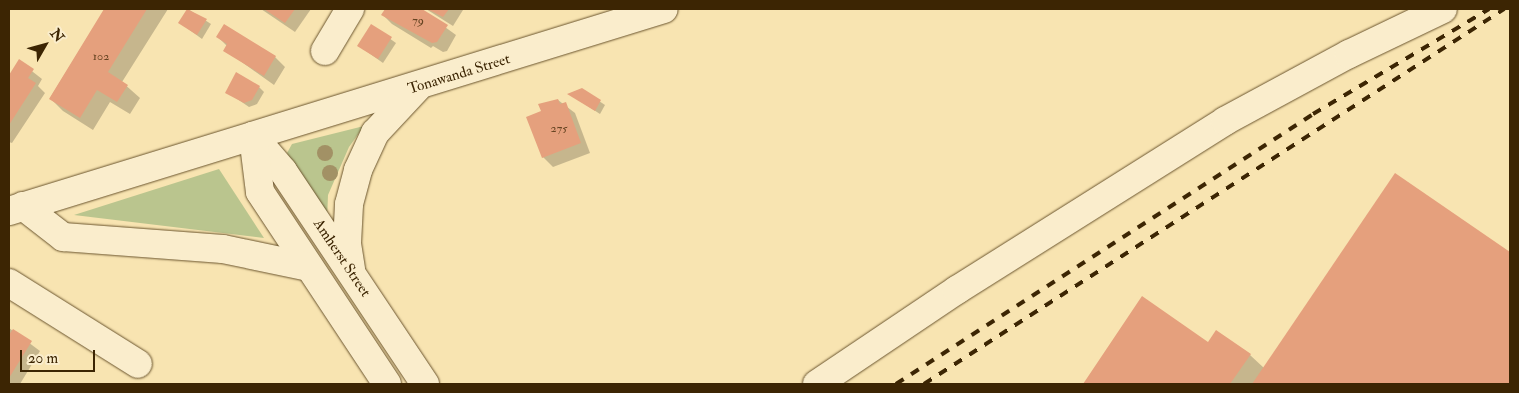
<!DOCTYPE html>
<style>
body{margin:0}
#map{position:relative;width:1519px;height:393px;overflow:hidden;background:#f8e4b1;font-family:"IM FELL Double Pica",serif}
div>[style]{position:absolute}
.green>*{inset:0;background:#bac58e}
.shadow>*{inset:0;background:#0003}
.building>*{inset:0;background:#e5a07d}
.roads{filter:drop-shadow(0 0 1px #6b552e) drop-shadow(0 0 1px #6b552e)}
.minor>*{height:28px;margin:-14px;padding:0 14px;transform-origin:14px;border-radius:14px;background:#faedcc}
.rail>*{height:4px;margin-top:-2px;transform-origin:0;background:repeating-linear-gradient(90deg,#3c2503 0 9px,transparent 0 18px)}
.trees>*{width:16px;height:16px;margin:-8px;border-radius:50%;background:#a29165}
span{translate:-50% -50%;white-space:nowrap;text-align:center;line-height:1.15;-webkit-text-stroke:4px #faedcc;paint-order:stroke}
.number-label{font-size:12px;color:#642}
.number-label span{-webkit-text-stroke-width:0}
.street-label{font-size:15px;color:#3c2503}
.frame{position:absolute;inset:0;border:10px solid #3c2503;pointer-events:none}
.north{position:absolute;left:20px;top:20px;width:50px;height:50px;-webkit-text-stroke:4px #faedcc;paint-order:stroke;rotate:52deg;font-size:14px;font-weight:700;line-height:20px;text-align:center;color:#3c2503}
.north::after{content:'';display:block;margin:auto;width:18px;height:22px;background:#3c2503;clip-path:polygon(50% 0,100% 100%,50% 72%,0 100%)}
.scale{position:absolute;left:20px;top:350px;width:75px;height:22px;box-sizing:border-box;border:2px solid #3c2503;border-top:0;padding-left:6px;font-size:15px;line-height:18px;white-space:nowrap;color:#3c2503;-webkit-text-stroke:4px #faedcc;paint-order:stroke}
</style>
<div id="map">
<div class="green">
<i style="clip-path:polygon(364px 126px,349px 147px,328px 195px,327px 221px,287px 153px,292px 144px)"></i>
<i style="clip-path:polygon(219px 169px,264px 238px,74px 215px)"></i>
</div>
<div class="shadow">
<i style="clip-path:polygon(105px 9px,168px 9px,122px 82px,140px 98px,130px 114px,110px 102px,93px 130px,63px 111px,50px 98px)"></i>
<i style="clip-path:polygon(188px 9px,211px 24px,202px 39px,180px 23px)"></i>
<i style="clip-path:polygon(261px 9px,311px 9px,295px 32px)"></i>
<i style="clip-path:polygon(387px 9px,420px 9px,456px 35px,447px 51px,443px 52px,433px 46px,431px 48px,392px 24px,383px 15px)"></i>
<i style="clip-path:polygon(426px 9px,462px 9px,463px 10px,453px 26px)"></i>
<i style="clip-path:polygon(224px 26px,275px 57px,285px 67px,274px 85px,225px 50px,227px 46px,218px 37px)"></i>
<i style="clip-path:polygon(372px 26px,396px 43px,383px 63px,359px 46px)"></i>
<i style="clip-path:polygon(19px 61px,42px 79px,38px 86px,45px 93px,12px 143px,9px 142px,9px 77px)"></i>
<i style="clip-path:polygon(259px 87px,264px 92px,257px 104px,249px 107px,227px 92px)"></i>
<i style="clip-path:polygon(581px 89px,605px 105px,600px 114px,569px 94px)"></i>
<i style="clip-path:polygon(558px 100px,575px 113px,590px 153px,553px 167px,543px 157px)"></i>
<i style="clip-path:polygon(1395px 175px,1510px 254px,1510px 384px,1084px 384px,1142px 298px,1208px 344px,1250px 355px,1264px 368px)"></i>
<i style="clip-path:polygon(9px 328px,40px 351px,20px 384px,9px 384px)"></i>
</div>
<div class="building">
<i style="clip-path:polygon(104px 9px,147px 9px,108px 72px,128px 85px,117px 102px,97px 90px,80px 118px,49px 99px)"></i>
<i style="clip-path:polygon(187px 9px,207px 19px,197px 35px,178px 23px)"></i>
<i style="clip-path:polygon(264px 9px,295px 9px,285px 23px)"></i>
<i style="clip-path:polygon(385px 9px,422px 9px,448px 25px,437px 42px,432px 43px,381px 15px)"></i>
<i style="clip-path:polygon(427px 9px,449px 9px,443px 17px)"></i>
<i style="clip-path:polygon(224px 24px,276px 56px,264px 76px,223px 51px,227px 44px,216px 37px)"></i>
<i style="clip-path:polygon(371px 24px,392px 37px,378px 59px,357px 46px)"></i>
<i style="clip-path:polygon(19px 59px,34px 69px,28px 78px,36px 83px,9px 125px,9px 75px)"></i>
<i style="clip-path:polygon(236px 72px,260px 86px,252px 100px,244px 103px,225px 93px)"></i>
<i style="clip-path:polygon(582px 88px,601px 100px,595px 111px,567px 94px)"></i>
<i style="clip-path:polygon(558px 99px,560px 104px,566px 102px,581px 143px,542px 158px,526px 117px,541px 111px,538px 104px)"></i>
<i style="clip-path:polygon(1395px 173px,1510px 252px,1510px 384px,1252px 384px)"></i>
<i style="clip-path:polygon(1142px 296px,1208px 342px,1216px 330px,1251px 354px,1230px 384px,1083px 384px)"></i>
<i style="clip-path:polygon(13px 329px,32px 341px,9px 378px,9px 335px)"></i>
</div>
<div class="roads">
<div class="minor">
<i style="left:325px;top:51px;width:49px;rotate:-59.2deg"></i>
<i style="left:253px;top:136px;width:46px;rotate:49.4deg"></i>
<i style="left:283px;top:171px;width:256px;rotate:56.3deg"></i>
<i style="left:253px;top:136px;width:56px;rotate:82.9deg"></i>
<i style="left:260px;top:192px;width:230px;rotate:56.5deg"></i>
<i style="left:23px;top:206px;width:51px;rotate:37.8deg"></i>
<i style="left:63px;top:237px;width:160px;rotate:4.3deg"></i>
<i style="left:223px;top:249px;width:88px;rotate:11.8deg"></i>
<i style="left:9px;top:211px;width:685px;rotate:-17.14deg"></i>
<i style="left:351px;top:269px;width:26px;rotate:-99deg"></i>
<i style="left:347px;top:243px;width:39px;rotate:-87deg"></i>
<i style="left:349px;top:204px;width:35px;rotate:-75deg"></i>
<i style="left:358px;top:170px;width:41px;rotate:-65.3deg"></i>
<i style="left:375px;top:133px;width:62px;rotate:-47deg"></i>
<i style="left:9px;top:283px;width:152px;rotate:32.1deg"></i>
<i style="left:817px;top:384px;width:169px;rotate:-33.9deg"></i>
<i style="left:957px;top:290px;width:317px;rotate:-32.2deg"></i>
<i style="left:1225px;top:121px;width:141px;rotate:-28.4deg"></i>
<i style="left:1349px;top:54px;width:104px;rotate:-25.6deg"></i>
</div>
</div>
<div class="rail">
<i style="left:896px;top:384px;width:497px;rotate:-32.9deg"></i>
<i style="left:1313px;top:114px;width:205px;rotate:-30.8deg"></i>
<i style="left:924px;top:384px;width:691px;rotate:-32.88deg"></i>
</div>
<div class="trees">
<i style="left:325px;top:153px"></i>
<i style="left:330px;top:173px"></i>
</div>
<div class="number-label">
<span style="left:418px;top:21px">79</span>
<span style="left:101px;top:57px">102</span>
<span style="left:559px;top:129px">275</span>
</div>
<div class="street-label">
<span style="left:459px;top:74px;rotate:-17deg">Tonawanda Street</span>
<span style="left:342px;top:258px;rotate:56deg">Amherst Street</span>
</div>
<div class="frame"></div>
<div class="north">N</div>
<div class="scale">20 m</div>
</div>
